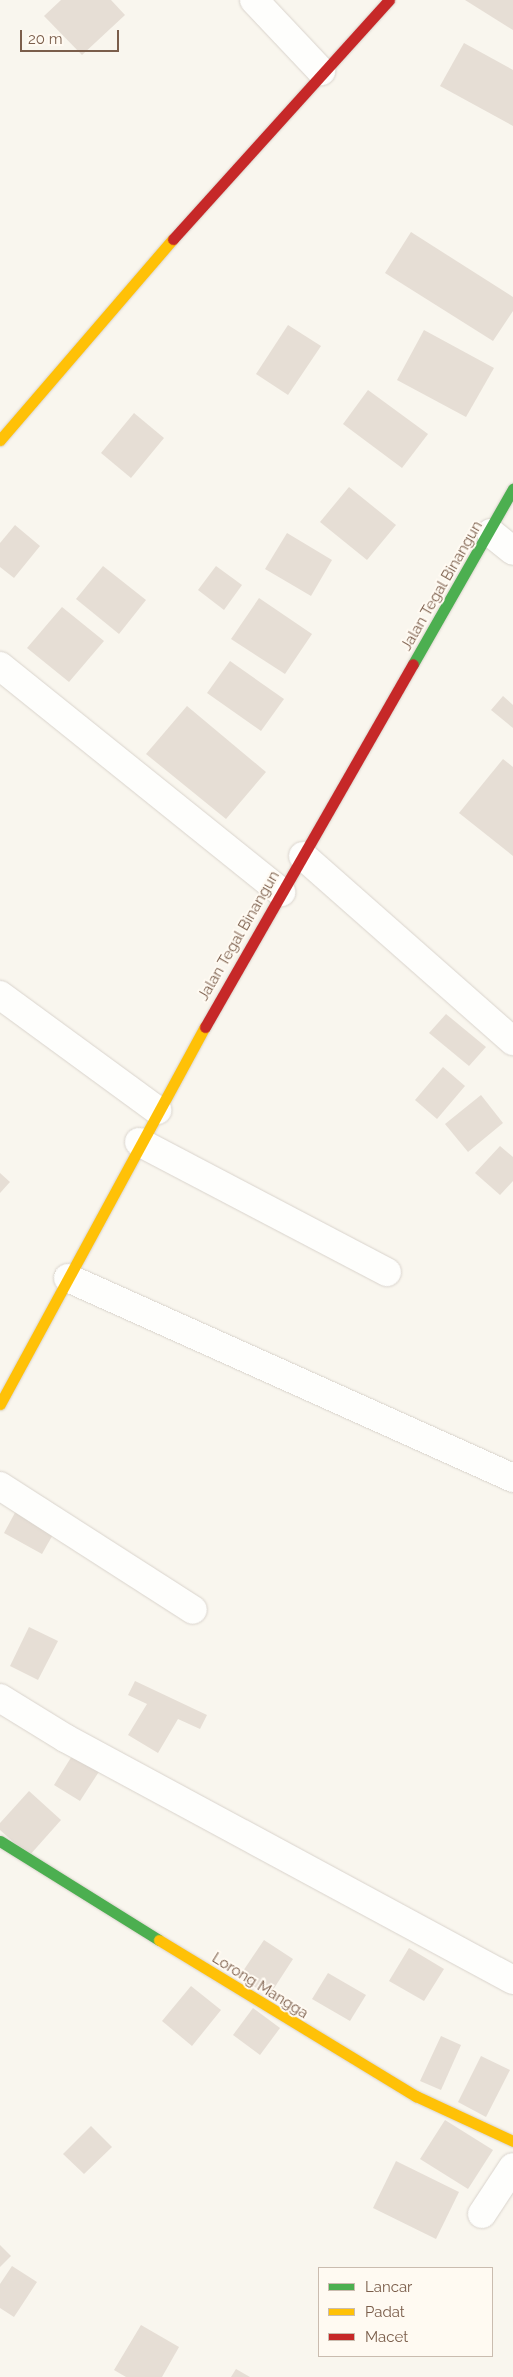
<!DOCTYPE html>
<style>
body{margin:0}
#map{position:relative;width:513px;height:2377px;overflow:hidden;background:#f9f6ee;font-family:Raleway,sans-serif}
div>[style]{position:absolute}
.building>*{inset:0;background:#e6ded5}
.roads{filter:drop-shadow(0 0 1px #d9d3cc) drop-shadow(0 0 1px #d9d3cc)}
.street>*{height:28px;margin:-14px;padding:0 14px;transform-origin:14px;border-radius:14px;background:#fefefc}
.fast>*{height:11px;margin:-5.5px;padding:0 5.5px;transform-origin:5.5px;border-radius:5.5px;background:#4caf50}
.slow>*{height:11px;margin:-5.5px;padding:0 5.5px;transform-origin:5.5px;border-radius:5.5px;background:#ffc107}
.jam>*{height:11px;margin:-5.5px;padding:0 5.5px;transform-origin:5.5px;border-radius:5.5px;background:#c62828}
span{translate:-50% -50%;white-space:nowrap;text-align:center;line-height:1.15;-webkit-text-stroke:4px #fffaf2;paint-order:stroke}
.street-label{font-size:15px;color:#7b5e4b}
.legend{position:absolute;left:318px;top:2267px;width:175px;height:90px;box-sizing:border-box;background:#fffaf2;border:1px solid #cabcaf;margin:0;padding:6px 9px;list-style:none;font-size:15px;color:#7b5e4b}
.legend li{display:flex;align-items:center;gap:10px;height:25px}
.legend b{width:25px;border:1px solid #cabcaf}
.scale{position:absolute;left:20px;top:30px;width:99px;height:22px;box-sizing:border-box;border:2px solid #7b5e4b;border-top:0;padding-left:6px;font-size:15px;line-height:18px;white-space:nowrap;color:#7b5e4b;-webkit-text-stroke:4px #fffaf2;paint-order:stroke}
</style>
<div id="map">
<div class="building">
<i style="clip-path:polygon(61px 0,111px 0,125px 15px,82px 55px,44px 16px)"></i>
<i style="clip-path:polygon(465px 0,513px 0,513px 30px)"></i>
<i style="clip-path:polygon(464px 43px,513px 70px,513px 126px,440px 86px)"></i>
<i style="clip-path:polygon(411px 232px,513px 297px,513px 311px,493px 341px,385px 273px)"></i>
<i style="clip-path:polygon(288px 325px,321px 346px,288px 395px,256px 374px)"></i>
<i style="clip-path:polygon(424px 330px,494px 368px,466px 417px,397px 380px)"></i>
<i style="clip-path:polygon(368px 390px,428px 434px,402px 468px,343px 424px)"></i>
<i style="clip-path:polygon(134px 413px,164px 438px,131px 478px,101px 453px)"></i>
<i style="clip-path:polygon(349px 487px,396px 525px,367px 560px,320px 522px)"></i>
<i style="clip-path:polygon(15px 525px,40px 546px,14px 578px,0 567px,0 543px)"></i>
<i style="clip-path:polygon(287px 533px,332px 560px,311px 596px,265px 569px)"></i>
<i style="clip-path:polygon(103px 566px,146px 600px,119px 634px,76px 599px)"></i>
<i style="clip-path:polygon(216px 566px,242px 585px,224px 610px,198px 590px)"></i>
<i style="clip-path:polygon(259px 598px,312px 634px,285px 674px,231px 639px)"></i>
<i style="clip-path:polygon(62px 607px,104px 641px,69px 682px,27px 648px)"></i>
<i style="clip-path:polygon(230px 661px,284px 699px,261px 731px,207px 693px)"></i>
<i style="clip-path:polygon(503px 696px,513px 705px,513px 728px,491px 710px)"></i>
<i style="clip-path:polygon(187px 706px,266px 772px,226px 819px,146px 754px)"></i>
<i style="clip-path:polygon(503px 759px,513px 767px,513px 856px,459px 813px)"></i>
<i style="clip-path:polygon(446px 1014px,486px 1047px,469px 1066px,429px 1033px)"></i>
<i style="clip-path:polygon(443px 1067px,465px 1086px,437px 1119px,415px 1100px)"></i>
<i style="clip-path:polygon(481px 1095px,503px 1123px,468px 1152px,445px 1124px)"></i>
<i style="clip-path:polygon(500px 1146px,513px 1157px,513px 1181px,500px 1195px,475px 1173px)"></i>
<i style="clip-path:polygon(0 1173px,10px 1182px,0 1193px)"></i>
<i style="clip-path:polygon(17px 1509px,55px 1531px,42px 1554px,4px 1533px)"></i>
<i style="clip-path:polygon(29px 1627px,58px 1641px,38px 1680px,10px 1666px)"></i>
<i style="clip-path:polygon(135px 1681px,207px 1715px,200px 1729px,178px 1719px,158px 1753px,128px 1735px,147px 1704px,128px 1695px)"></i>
<i style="clip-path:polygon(75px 1751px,102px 1767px,80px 1801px,54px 1785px)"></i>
<i style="clip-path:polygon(29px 1791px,61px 1820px,29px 1856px,0 1830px,0 1823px)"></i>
<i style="clip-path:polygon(264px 1940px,293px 1959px,269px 1996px,239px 1977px)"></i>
<i style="clip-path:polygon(409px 1948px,444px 1969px,424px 2001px,389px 1981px)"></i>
<i style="clip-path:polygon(328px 1973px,366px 1995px,350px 2021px,312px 1999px)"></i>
<i style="clip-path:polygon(191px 1986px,221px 2010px,192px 2046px,162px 2021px)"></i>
<i style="clip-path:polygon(253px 2008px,280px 2028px,260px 2055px,233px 2035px)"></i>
<i style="clip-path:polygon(441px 2036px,461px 2045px,441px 2090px,420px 2081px)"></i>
<i style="clip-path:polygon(481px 2056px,510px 2070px,486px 2117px,458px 2102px)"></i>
<i style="clip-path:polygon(445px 2120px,493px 2150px,468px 2189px,420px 2159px)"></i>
<i style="clip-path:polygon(91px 2126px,112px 2147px,84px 2174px,63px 2154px)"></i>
<i style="clip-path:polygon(396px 2161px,459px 2192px,436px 2239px,373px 2208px)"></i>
<i style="clip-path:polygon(0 2245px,11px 2256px,0 2267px)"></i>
<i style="clip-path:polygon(12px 2266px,37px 2282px,14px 2317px,0 2308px,0 2284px)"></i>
<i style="clip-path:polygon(141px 2325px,179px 2347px,162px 2377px,126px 2377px,114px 2370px)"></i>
<i style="clip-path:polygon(236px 2369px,250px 2377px,231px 2377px)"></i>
</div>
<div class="roads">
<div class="street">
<i style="left:254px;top:0;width:98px;rotate:46.7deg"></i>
<i style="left:491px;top:533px;width:28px;rotate:39deg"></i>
<i style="left:0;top:666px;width:361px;rotate:38.8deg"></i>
<i style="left:303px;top:856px;width:280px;rotate:41.4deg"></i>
<i style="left:0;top:995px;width:195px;rotate:36.2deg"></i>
<i style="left:139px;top:1142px;width:280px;rotate:27.7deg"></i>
<i style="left:68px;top:1278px;width:488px;rotate:24.2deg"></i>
<i style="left:0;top:1486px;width:229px;rotate:32.7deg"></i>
<i style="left:0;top:1698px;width:76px;rotate:31.6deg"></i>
<i style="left:65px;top:1738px;width:509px;rotate:28.38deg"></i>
<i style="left:482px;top:2214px;width:56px;rotate:-56.6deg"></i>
</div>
<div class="fast">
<i style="left:413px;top:664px;width:202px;rotate:-60.3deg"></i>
<i style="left:0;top:1841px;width:187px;rotate:31.9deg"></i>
</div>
<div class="slow">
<i style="left:0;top:440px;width:265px;rotate:-49.3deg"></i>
<i style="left:0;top:1404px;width:429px;rotate:-61.5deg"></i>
<i style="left:159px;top:1940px;width:301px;rotate:31.3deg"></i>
<i style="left:416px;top:2096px;width:107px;rotate:24.9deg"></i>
</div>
<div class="jam">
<i style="left:173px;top:239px;width:322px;rotate:-47.9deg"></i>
<i style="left:205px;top:1027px;width:418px;rotate:-60.2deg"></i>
</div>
</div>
<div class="street-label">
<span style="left:442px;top:586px;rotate:-60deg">Jalan Tegal Binangun</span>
<span style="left:239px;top:936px;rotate:-60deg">Jalan Tegal Binangun</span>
<span style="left:260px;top:1986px;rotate:32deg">Lorong Mangga</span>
</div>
<ul class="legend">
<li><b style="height:6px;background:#4caf50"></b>Lancar</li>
<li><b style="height:6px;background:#ffc107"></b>Padat</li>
<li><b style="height:6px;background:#c62828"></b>Macet</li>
</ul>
<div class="scale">20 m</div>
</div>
